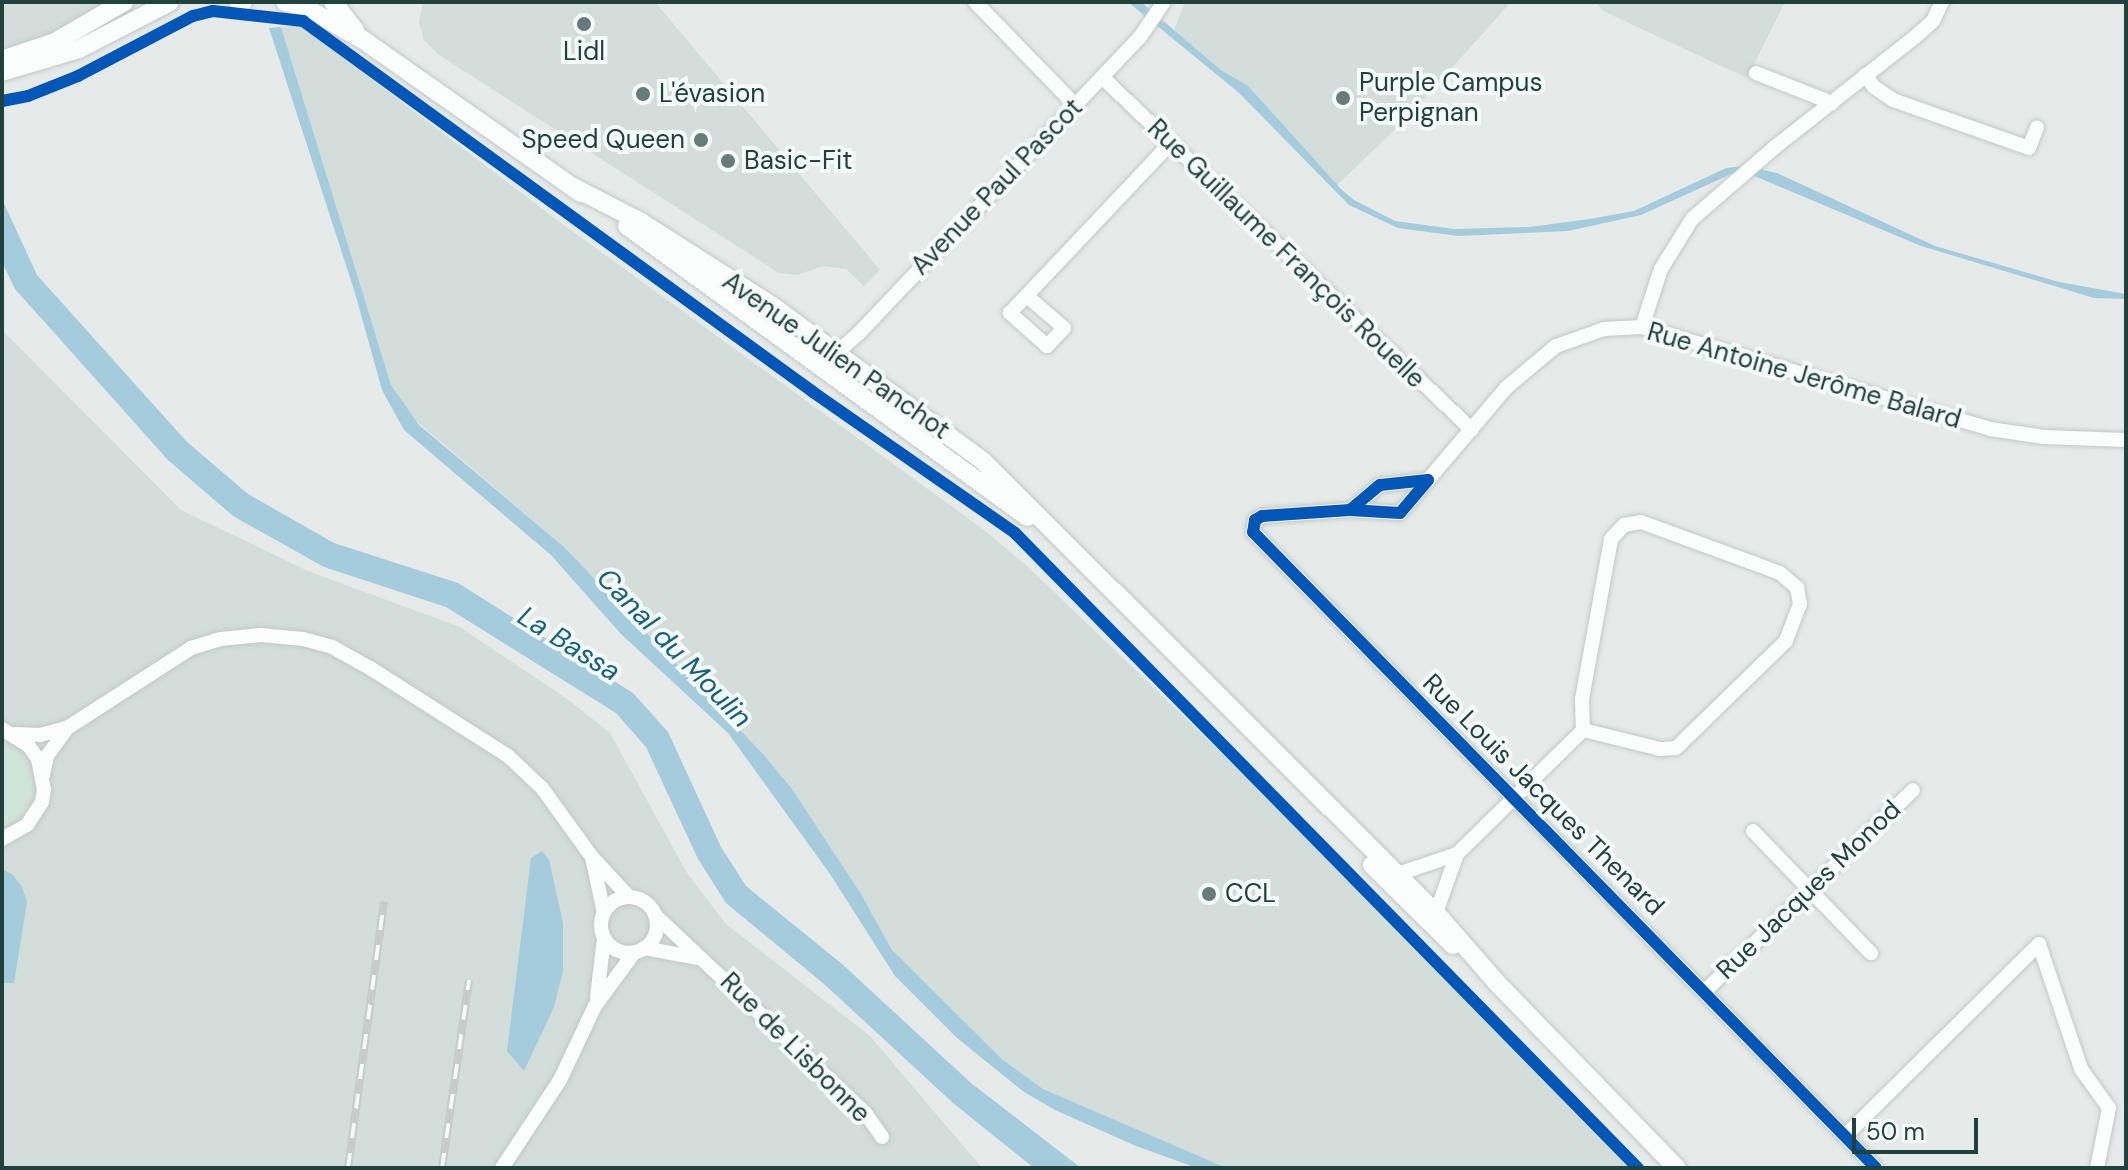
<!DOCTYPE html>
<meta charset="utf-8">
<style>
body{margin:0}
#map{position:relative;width:2128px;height:1170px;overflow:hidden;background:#e6ebea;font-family:"DM Sans",sans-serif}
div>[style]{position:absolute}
.built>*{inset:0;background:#d3ddda}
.green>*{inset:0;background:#cee5d8}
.water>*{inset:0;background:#a4ccdc}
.roads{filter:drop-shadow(0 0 2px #c3c8c7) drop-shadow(0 0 2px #c3c8c7)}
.street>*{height:14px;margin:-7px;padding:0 7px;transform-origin:7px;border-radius:7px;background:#fbfcfc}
.street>.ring{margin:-7px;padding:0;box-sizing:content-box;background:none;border:14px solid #fbfcfc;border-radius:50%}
.secondary>*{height:18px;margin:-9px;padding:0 9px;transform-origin:9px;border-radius:9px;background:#fbfcfc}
.rail>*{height:8px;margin-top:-4px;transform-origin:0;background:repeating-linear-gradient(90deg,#f4faf8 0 15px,#c7cccb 0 30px);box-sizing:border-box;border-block:2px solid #c7cccb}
.cycleway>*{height:12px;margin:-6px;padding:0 6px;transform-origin:6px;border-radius:6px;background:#0057b8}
.dots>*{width:22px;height:22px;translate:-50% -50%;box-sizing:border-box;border:4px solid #f4faf8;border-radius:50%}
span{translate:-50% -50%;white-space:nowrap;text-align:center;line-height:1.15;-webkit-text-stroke:8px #f4faf8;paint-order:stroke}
.poi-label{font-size:26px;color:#21413d}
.left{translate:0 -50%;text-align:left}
.right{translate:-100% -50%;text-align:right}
.street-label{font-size:26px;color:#21413d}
.water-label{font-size:28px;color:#166082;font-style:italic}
.frame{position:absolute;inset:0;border:4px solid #21413d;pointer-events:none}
.scale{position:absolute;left:1852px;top:1118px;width:126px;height:36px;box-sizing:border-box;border:4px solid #21413d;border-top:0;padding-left:10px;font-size:24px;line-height:28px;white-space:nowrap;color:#21413d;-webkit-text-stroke:6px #f4faf8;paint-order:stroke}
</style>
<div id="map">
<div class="built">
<i style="clip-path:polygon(2px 2px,111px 2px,65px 29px,2px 52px)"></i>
<i style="clip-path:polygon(423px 2px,655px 2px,880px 270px,864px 286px,846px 269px,823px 266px,797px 275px,779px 273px,439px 55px,424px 40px,419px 22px)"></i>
<i style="clip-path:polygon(1185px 2px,1511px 2px,1407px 118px,1337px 185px,1241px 82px,1221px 70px,1174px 30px)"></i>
<i style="clip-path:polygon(1596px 2px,1785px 2px,1747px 78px,1603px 11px)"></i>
<i style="clip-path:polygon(300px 25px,557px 220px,980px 527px,1027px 566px,1256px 786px,1631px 1168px,1227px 1168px,1043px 1089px,1003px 1060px,892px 950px,861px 894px,792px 789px,763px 754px,564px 547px,413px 418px,391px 385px,281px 27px)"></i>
<i style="clip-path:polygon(2px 330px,181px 510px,308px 571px,460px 627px,570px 701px,610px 733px,687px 873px,726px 924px,870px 1036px,982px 1168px,2px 1168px)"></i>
</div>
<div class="green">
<i style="clip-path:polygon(2px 741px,20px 753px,32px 779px,31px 796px,25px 811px,2px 828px)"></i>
</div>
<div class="water">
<i style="clip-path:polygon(1128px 2px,1141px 2px,1221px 70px,1248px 86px,1341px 189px,1354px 200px,1395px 221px,1454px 229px,1530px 227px,1589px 219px,1634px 211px,1726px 168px,1745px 166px,1777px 173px,1935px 246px,2059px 282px,2126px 294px,2126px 299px,2094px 298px,1921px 246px,1740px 170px,1641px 215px,1568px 231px,1458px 236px,1398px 228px,1349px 205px,1238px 92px)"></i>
<i style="clip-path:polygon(281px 27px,391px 385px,419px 425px,564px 547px,763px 754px,792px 789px,861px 894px,892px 950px,1003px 1060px,1043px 1089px,1227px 1168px,1197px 1168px,1136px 1146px,1055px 1110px,1024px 1092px,957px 1038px,895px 976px,830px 874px,728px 733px,621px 634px,551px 555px,404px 430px,382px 390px,355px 293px,269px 28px)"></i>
<i style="clip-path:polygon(2px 199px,37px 275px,186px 441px,248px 494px,334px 543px,458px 583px,633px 693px,668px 732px,721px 847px,746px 886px,842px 964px,971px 1083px,1081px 1168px,1034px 1168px,953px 1103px,824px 984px,726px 903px,698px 859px,646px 747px,616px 713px,446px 607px,324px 567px,233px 516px,168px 460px,15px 289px,2px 262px)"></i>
<i style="clip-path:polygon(542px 851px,549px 860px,563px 923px,563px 971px,554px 1007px,524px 1071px,507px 1051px,531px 858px)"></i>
<i style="clip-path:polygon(2px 869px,12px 874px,22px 887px,27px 902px,14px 983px,4px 983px,2px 976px)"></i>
</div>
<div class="roads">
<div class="street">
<i style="left:975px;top:2px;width:144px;rotate:45.8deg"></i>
<i style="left:1756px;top:73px;width:82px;rotate:21.5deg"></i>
<i style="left:1865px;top:75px;width:15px;rotate:53deg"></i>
<i style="left:1874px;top:87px;width:23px;rotate:34deg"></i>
<i style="left:1893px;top:100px;width:144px;rotate:19.4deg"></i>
<i style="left:2029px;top:148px;width:22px;rotate:-69deg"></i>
<i style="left:1102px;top:77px;width:511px;rotate:43.65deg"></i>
<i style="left:1027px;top:296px;width:49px;rotate:40.9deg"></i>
<i style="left:1064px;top:328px;width:25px;rotate:133deg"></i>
<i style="left:1047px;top:346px;width:50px;rotate:-138.3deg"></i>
<i style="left:1010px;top:313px;width:233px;rotate:-46.6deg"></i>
<i style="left:1642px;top:327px;width:61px;rotate:-71.9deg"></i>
<i style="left:1661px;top:269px;width:59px;rotate:-58.2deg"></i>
<i style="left:1692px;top:219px;width:110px;rotate:-40.9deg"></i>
<i style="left:1775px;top:147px;width:178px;rotate:-38.2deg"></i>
<i style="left:1915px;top:37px;width:24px;rotate:-42deg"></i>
<i style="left:1933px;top:21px;width:21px;rotate:-65deg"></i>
<i style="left:822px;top:366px;width:50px;rotate:-41.7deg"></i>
<i style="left:859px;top:333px;width:408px;rotate:-46.5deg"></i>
<i style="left:1140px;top:37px;width:42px;rotate:-55.6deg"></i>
<i style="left:1428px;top:480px;width:122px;rotate:-49.7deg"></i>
<i style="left:1507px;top:387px;width:64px;rotate:-39.9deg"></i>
<i style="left:1556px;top:346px;width:51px;rotate:-19.5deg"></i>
<i style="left:1604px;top:329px;width:38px;rotate:-3deg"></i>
<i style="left:1642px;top:327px;width:363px;rotate:16.3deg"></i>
<i style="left:1990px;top:429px;width:55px;rotate:8.4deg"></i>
<i style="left:2044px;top:437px;width:82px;rotate:2.1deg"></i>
<i style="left:1350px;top:510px;width:39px;rotate:-40deg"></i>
<i style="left:1380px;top:485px;width:48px;rotate:-5.9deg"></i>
<i style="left:1428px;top:480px;width:43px;rotate:130.3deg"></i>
<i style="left:1400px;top:513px;width:50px;rotate:-176.6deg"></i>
<i style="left:1350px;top:510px;width:88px;rotate:176.1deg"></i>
<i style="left:1262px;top:516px;width:8px;rotate:150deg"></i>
<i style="left:1255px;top:520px;width:12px;rotate:99deg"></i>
<i style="left:1253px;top:532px;width:890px;rotate:45.59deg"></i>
<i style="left:2px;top:729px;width:31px;rotate:32deg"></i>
<i style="left:28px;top:745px;width:17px;rotate:54deg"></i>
<i style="left:38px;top:759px;width:31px;rotate:79deg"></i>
<i style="left:44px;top:789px;width:13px;rotate:99deg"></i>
<i style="left:42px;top:802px;width:27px;rotate:123deg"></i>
<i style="left:27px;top:825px;width:29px;rotate:151deg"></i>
<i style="left:15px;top:734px;width:25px;rotate:2deg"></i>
<i style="left:40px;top:735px;width:28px;rotate:-15deg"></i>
<i style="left:43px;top:775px;width:19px;rotate:-78deg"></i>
<i style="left:47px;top:756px;width:34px;rotate:-54deg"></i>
<i style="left:67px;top:728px;width:148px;rotate:-32.8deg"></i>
<i style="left:191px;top:648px;width:31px;rotate:-17deg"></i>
<i style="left:221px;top:639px;width:40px;rotate:-5.7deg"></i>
<i style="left:261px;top:635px;width:42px;rotate:5.4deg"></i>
<i style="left:303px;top:639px;width:30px;rotate:15deg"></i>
<i style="left:332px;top:647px;width:43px;rotate:28.9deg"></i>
<i style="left:370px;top:668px;width:164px;rotate:32.5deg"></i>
<i style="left:508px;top:756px;width:47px;rotate:43.3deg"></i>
<i style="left:542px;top:788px;width:85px;rotate:54.1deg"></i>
<i style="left:592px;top:857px;width:54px;rotate:47.2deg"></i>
<i style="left:1753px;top:831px;width:170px;rotate:46deg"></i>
<i style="left:592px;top:857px;width:57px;rotate:77.9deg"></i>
<i style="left:1398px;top:874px;width:62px;rotate:-18.7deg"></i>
<i style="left:1457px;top:854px;width:177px;rotate:-44.5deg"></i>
<i style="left:1583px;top:730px;width:31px;rotate:-92deg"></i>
<i style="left:1582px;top:699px;width:163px;rotate:-79.7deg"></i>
<i style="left:1611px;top:539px;width:19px;rotate:-47deg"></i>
<i style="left:1624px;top:525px;width:17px;rotate:-10deg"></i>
<i style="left:1641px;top:522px;width:122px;rotate:20.1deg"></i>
<i style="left:1756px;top:564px;width:26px;rotate:21deg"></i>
<i style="left:1780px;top:573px;width:23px;rotate:41deg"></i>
<i style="left:1797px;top:588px;width:16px;rotate:79deg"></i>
<i style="left:1800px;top:604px;width:40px;rotate:111deg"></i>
<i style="left:1786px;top:641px;width:153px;rotate:135.8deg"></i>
<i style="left:1676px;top:748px;width:16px;rotate:176deg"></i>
<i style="left:1660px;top:749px;width:79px;rotate:-166.1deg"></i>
<i class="ring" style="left:601px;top:897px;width:42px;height:42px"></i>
<i style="left:1436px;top:913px;width:63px;rotate:-70.4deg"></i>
<i style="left:655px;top:915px;width:290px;rotate:43.3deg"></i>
<i style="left:866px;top:1114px;width:28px;rotate:55deg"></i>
<i style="left:644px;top:948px;width:55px;rotate:10.5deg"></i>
<i style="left:1705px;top:991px;width:289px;rotate:-44deg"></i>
<i style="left:597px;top:997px;width:59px;rotate:-83.2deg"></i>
<i style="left:1845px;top:1136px;width:273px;rotate:-44.7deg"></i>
<i style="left:2039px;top:944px;width:132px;rotate:71.4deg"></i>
<i style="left:2081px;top:1069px;width:48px;rotate:54.3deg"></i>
<i style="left:2109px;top:1108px;width:61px;rotate:101.3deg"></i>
<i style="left:502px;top:1168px;width:105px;rotate:-56.6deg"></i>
<i style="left:560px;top:1080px;width:82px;rotate:-64.7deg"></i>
<i style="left:595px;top:1006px;width:66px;rotate:-53.7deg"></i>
</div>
<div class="secondary">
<i style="left:238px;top:2px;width:5px"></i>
<i style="left:285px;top:2px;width:22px;rotate:16deg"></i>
<i style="left:306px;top:8px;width:64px;rotate:29deg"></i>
<i style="left:362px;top:39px;width:268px;rotate:35.1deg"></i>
<i style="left:333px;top:2px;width:36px;rotate:52deg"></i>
<i style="left:4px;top:59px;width:54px;rotate:-18.4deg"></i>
<i style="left:55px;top:42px;width:80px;rotate:-30.1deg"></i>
<i style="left:2px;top:72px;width:80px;rotate:-16.6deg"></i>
<i style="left:79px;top:49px;width:102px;rotate:-27.3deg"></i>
<i style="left:573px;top:187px;width:76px;rotate:27.2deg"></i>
<i style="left:641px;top:222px;width:158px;rotate:32.6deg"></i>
<i style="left:774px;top:307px;width:260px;rotate:36.4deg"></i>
<i style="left:983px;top:461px;width:640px;rotate:44.94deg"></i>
<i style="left:1436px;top:913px;width:93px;rotate:48.9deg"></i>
<i style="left:1497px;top:983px;width:258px;rotate:45.8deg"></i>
<i style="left:627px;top:226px;width:495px;rotate:36deg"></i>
<i style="left:1372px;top:865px;width:114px;rotate:44.6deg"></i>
</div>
</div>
<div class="rail">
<i style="left:348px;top:1168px;width:269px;rotate:-82.3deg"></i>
<i style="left:442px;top:1168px;width:190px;rotate:-81.8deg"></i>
</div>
<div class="cycleway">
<i style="left:2px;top:101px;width:26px;rotate:-11deg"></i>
<i style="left:28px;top:96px;width:54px;rotate:-21.8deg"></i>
<i style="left:78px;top:76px;width:130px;rotate:-27.6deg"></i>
<i style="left:193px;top:16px;width:21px;rotate:-14deg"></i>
<i style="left:213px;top:11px;width:91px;rotate:6.3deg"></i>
<i style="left:303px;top:21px;width:631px;rotate:36.03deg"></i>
<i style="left:813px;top:392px;width:246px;rotate:34.9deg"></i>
<i style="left:1015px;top:533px;width:890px;rotate:45.55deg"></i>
<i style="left:1350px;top:510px;width:39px;rotate:-40deg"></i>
<i style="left:1380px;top:485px;width:48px;rotate:-5.9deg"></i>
<i style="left:1428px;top:480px;width:43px;rotate:130.3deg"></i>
<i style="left:1400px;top:513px;width:50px;rotate:-176.6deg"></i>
<i style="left:1350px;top:510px;width:88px;rotate:176.1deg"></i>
<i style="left:1262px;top:516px;width:8px;rotate:150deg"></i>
<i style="left:1255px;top:520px;width:12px;rotate:99deg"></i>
<i style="left:1253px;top:532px;width:890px;rotate:45.59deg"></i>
</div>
<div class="dots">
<i style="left:584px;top:24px;background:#667c7a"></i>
<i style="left:643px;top:94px;background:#667c7a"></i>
<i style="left:1343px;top:98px;background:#667c7a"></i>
<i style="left:701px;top:140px;background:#667c7a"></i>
<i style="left:728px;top:161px;background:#667c7a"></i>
<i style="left:1209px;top:894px;background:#667c7a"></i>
</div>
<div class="poi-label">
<span style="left:584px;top:52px">Lidl</span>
<span class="left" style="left:1359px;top:98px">Purple Campus<br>Perpignan</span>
<span class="left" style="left:659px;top:94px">L'évasion</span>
<span class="right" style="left:685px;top:140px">Speed Queen</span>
<span class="left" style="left:744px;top:161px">Basic-Fit</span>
<span class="left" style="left:1225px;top:894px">CCL</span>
</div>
<div class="street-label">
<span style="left:997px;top:187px;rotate:-46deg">Avenue Paul Pascot</span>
<span style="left:1286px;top:254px;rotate:44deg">Rue Guillaume François Rouelle</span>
<span style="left:836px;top:356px;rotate:35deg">Avenue Julien Panchot</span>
<span style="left:1804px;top:376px;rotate:16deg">Rue Antoine Jerôme Balard</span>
<span style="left:1543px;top:795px;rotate:45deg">Rue Louis Jacques Thenard</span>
<span style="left:1809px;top:890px;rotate:-44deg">Rue Jacques Monod</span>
<span style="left:795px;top:1048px;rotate:45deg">Rue de Lisbonne</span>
</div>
<div class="water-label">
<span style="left:569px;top:644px;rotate:32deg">La Bassa</span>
<span style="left:674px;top:648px;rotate:46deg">Canal du Moulin</span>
</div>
<div class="frame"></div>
<div class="scale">50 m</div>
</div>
